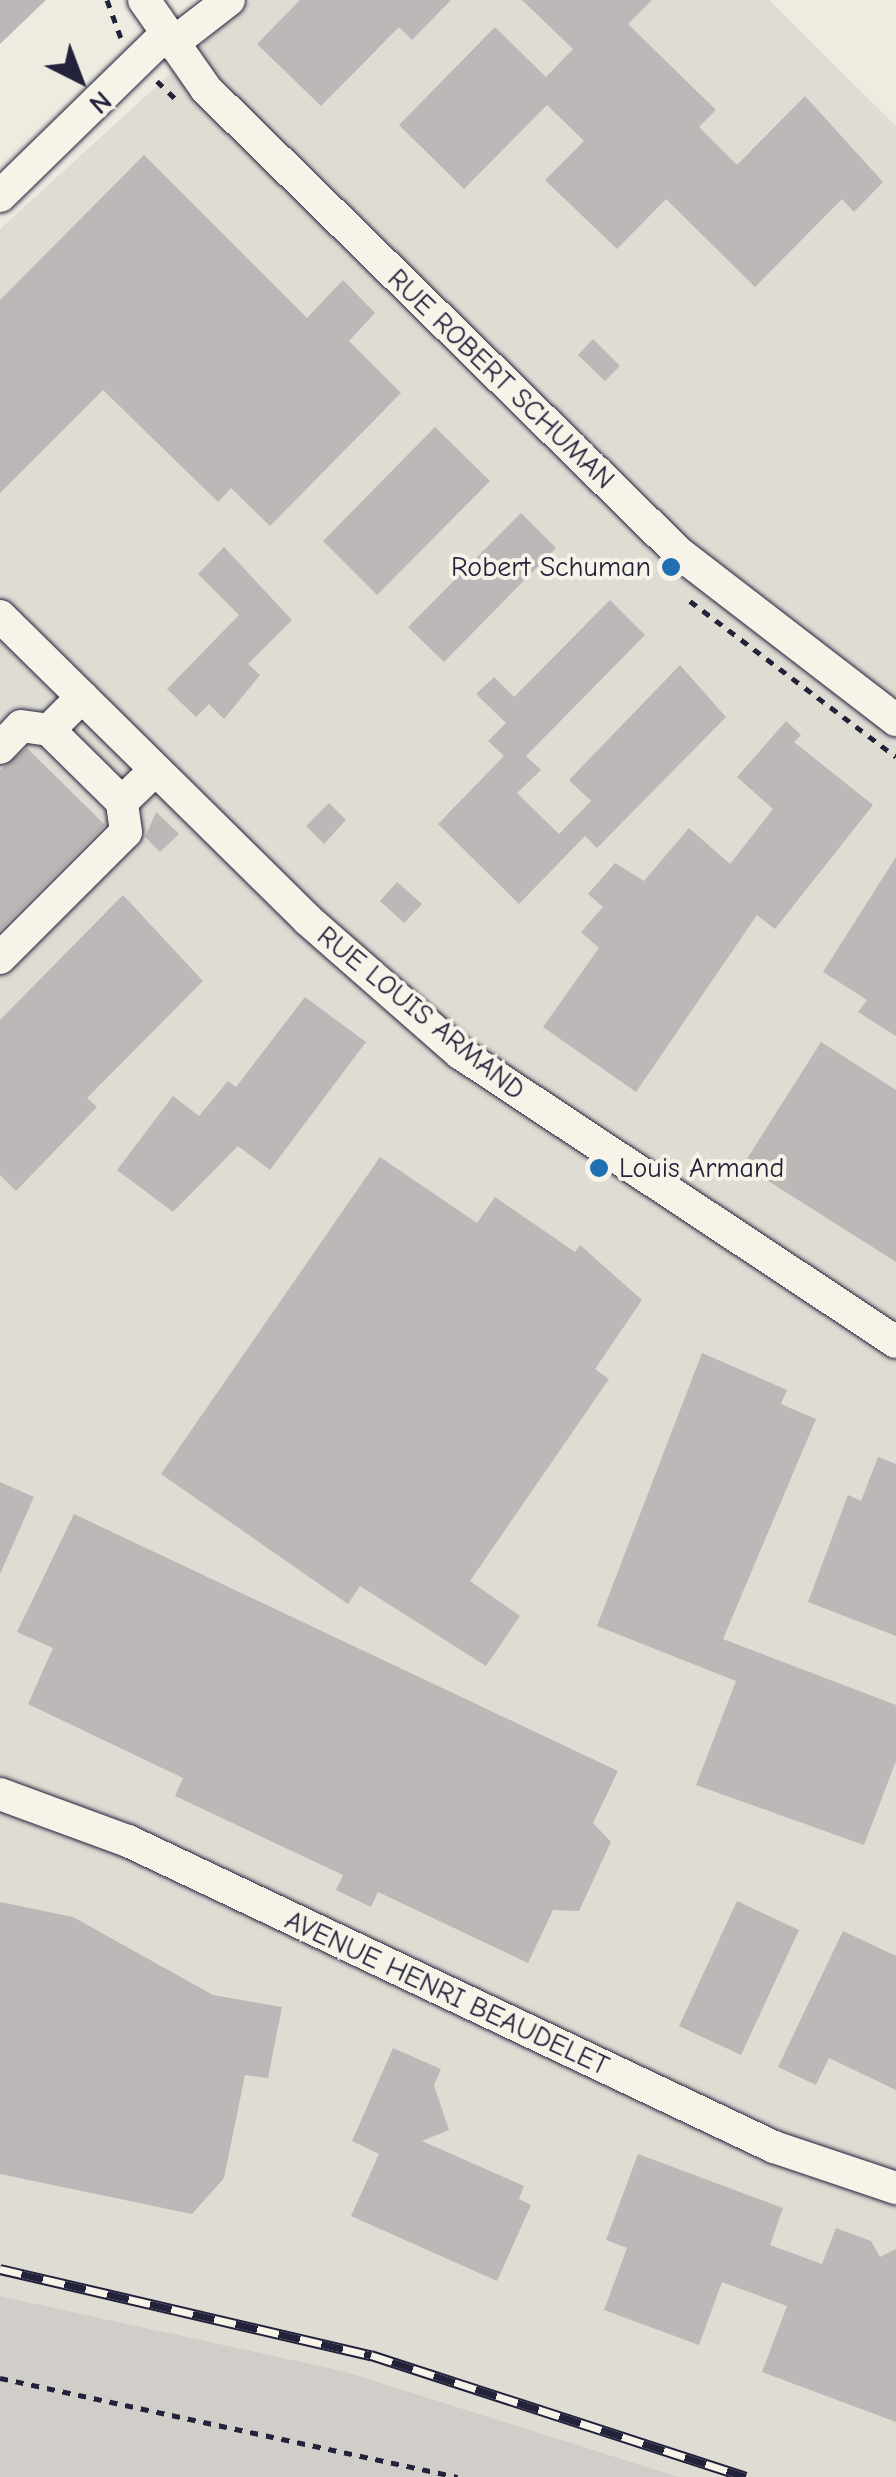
<!DOCTYPE html>
<style>
body{margin:0}
#map{position:relative;width:896px;height:2477px;overflow:hidden;background:#eeebe1;font-family:"Comic Neue",sans-serif}
div>[style]{position:absolute}
.built>*{inset:0;background:#dfdcd4}
.green>*{inset:0;background:#d1cdc9}
.building>*{inset:0;background:#bbb8b7}
.path>*{height:5px;margin-top:-2.5px;transform-origin:0;background:repeating-linear-gradient(90deg,#22223b 0 8px,transparent 0 16px)}
.roads{filter:drop-shadow(0 0 2px #22223b) drop-shadow(0 0 2px #22223b)}
.minor>*{height:32px;margin:-16px;padding:0 16px;transform-origin:16px;border-radius:16px;background:#f7f3e8}
.rail>*{height:11px;margin-top:-5.5px;transform-origin:0;background:repeating-linear-gradient(90deg,#f7f3e8 0 22px,#22223b 0 44px);box-sizing:border-box;border-block:2px solid #22223b}
.dots>*{width:28px;height:28px;translate:-50% -50%;box-sizing:border-box;border:5px solid #f7f3e8;border-radius:50%}
span{translate:-50% -50%;white-space:nowrap;text-align:center;line-height:1.15;-webkit-text-stroke:8px #f7f3e8;paint-order:stroke}
.street-label{font-size:28px;color:#22223b}
.poi-label{font-size:28px;color:#22223b}
.right{translate:-100% -50%;text-align:right}
.left{translate:0 -50%;text-align:left}
.north{position:absolute;left:30px;top:30px;width:100px;height:100px;-webkit-text-stroke:8px #f7f3e8;paint-order:stroke;rotate:138deg;font-size:28px;font-weight:700;line-height:40px;text-align:center;color:#22223b}
.north::after{content:'';display:block;margin:auto;width:35px;height:45px;background:#22223b;clip-path:polygon(50% 0,100% 100%,50% 72%,0 100%)}
</style>
<div id="map">
<div class="built">
<i style="clip-path:polygon(251px 0,769px 0,896px 126px,896px 2477px,679px 2477px,343px 2371px,0 2296px,0 229px)"></i>
</div>
<div class="green">
<i style="clip-path:polygon(0 2296px,343px 2371px,679px 2477px,0 2477px)"></i>
</div>
<div class="building">
<i style="clip-path:polygon(0 0,46px 0,0 44px)"></i>
<i style="clip-path:polygon(300px 0,451px 0,412px 40px,399px 27px,321px 106px,257px 44px)"></i>
<i style="clip-path:polygon(522px 0,652px 0,628px 24px,716px 110px,699px 127px,737px 165px,805px 96px,883px 182px,854px 212px,842px 199px,755px 287px,666px 199px,617px 249px,545px 180px,584px 141px,547px 105px,464px 189px,399px 125px,495px 27px,546px 77px,573px 49px)"></i>
<i style="clip-path:polygon(144px 155px,307px 318px,343px 280px,375px 313px,349px 341px,401px 393px,270px 526px,231px 488px,218px 502px,103px 390px,0 493px,0 300px)"></i>
<i style="clip-path:polygon(593px 339px,620px 366px,605px 381px,578px 355px)"></i>
<i style="clip-path:polygon(435px 427px,490px 481px,377px 595px,323px 541px)"></i>
<i style="clip-path:polygon(521px 513px,556px 548px,444px 662px,408px 627px)"></i>
<i style="clip-path:polygon(224px 547px,292px 620px,248px 664px,260px 675px,224px 719px,209px 704px,196px 717px,167px 689px,239px 615px,198px 574px)"></i>
<i style="clip-path:polygon(610px 600px,645px 635px,526px 756px,541px 770px,517px 793px,559px 834px,591px 801px,569px 780px,680px 665px,726px 717px,597px 848px,585px 836px,519px 904px,438px 824px,504px 756px,488px 741px,506px 723px,476px 694px,494px 677px,514px 697px)"></i>
<i style="clip-path:polygon(786px 721px,801px 735px,794px 742px,873px 805px,775px 929px,757px 915px,636px 1092px,543px 1027px,599px 948px,581px 932px,603px 907px,588px 894px,615px 863px,644px 881px,689px 828px,730px 864px,773px 809px,737px 777px)"></i>
<i style="clip-path:polygon(27px 748px,105px 825px,0 930px,0 770px)"></i>
<i style="clip-path:polygon(329px 803px,346px 820px,324px 844px,306px 826px)"></i>
<i style="clip-path:polygon(156px 812px,179px 834px,160px 852px,145px 837px)"></i>
<i style="clip-path:polygon(896px 857px,896px 1036px,858px 1012px,867px 1000px,823px 972px)"></i>
<i style="clip-path:polygon(397px 882px,422px 904px,404px 923px,380px 901px)"></i>
<i style="clip-path:polygon(123px 895px,203px 981px,87px 1098px,97px 1107px,16px 1191px,0 1175px,0 1020px)"></i>
<i style="clip-path:polygon(305px 997px,366px 1042px,270px 1170px,238px 1146px,173px 1212px,117px 1170px,173px 1096px,199px 1116px,228px 1081px,236px 1087px)"></i>
<i style="clip-path:polygon(821px 1042px,896px 1090px,896px 1262px,743px 1165px)"></i>
<i style="clip-path:polygon(380px 1157px,477px 1223px,495px 1197px,575px 1252px,580px 1245px,642px 1300px,595px 1369px,609px 1379px,470px 1581px,520px 1616px,486px 1666px,360px 1586px,348px 1604px,161px 1474px)"></i>
<i style="clip-path:polygon(702px 1353px,787px 1390px,781px 1404px,816px 1419px,723px 1639px,896px 1705px,896px 1761px,864px 1845px,696px 1785px,736px 1681px,597px 1626px)"></i>
<i style="clip-path:polygon(878px 1457px,896px 1464px,896px 1636px,808px 1602px,848px 1495px,861px 1501px)"></i>
<i style="clip-path:polygon(0 1482px,34px 1497px,0 1574px)"></i>
<i style="clip-path:polygon(74px 1514px,618px 1771px,593px 1823px,611px 1842px,579px 1911px,553px 1910px,528px 1963px,378px 1892px,371px 1907px,336px 1890px,343px 1875px,175px 1796px,183px 1778px,28px 1704px,53px 1648px,17px 1632px)"></i>
<i style="clip-path:polygon(737px 1901px,799px 1930px,741px 2055px,679px 2026px)"></i>
<i style="clip-path:polygon(0 1902px,73px 1917px,213px 1995px,282px 2007px,268px 2078px,245px 2075px,224px 2178px,192px 2214px,0 2174px)"></i>
<i style="clip-path:polygon(843px 1931px,896px 1956px,896px 2090px,829px 2058px,816px 2085px,778px 2067px)"></i>
<i style="clip-path:polygon(393px 2048px,441px 2069px,434px 2085px,449px 2130px,422px 2141px,524px 2186px,519px 2199px,531px 2205px,497px 2281px,351px 2216px,379px 2154px,352px 2141px)"></i>
<i style="clip-path:polygon(638px 2154px,783px 2208px,770px 2245px,822px 2264px,836px 2228px,871px 2241px,880px 2257px,896px 2249px,896px 2422px,762px 2372px,787px 2306px,722px 2282px,699px 2345px,604px 2310px,627px 2248px,606px 2240px)"></i>
</div>
<div class="path">
<i style="left:107px;top:0;width:40px;rotate:69.8deg"></i>
<i style="left:157px;top:81px;width:29px;rotate:44deg"></i>
<i style="left:690px;top:601px;width:258px;rotate:37.1deg"></i>
<i style="left:0;top:2378px;width:468px;rotate:12.2deg"></i>
</div>
<div class="roads">
<div class="minor">
<i style="left:144px;top:0;width:108px;rotate:55.1deg"></i>
<i style="left:206px;top:89px;width:663px;rotate:44.45deg"></i>
<i style="left:679px;top:553px;width:274px;rotate:37.6deg"></i>
<i style="left:172px;top:44px;width:72px;rotate:-37.7deg"></i>
<i style="left:0;top:196px;width:232px;rotate:-44.3deg"></i>
<i style="left:0;top:616px;width:433px;rotate:44.6deg"></i>
<i style="left:308px;top:920px;width:202px;rotate:41.2deg"></i>
<i style="left:460px;top:1053px;width:523px;rotate:33.54deg"></i>
<i style="left:49px;top:730px;width:103px;rotate:44.6deg"></i>
<i style="left:0;top:748px;width:30px;rotate:-46deg"></i>
<i style="left:21px;top:726px;width:28px;rotate:8deg"></i>
<i style="left:49px;top:730px;width:47px;rotate:-45deg"></i>
<i style="left:0;top:958px;width:178px;rotate:-45deg"></i>
<i style="left:126px;top:832px;width:30px;rotate:-98deg"></i>
<i style="left:122px;top:802px;width:46px;rotate:-44.1deg"></i>
<i style="left:0;top:1794px;width:136px;rotate:20.2deg"></i>
<i style="left:128px;top:1841px;width:715px;rotate:25.35deg"></i>
<i style="left:774px;top:2147px;width:129px;rotate:18.6deg"></i>
</div>
</div>
<div class="rail">
<i style="left:0;top:2269px;width:381px;rotate:13.1deg"></i>
<i style="left:371px;top:2355px;width:394px;rotate:18deg"></i>
</div>
<div class="dots">
<i style="left:671px;top:567px;background:#1f6fb2"></i>
<i style="left:599px;top:1168px;background:#1f6fb2"></i>
</div>
<div class="street-label">
<span style="left:501px;top:379px;rotate:44deg">RUE ROBERT SCHUMAN</span>
<span style="left:421px;top:1013px;rotate:39deg">RUE LOUIS ARMAND</span>
<span style="left:447px;top:1993px;rotate:25deg">AVENUE HENRI BEAUDELET</span>
</div>
<div class="poi-label">
<span class="right" style="left:651px;top:567px">Robert Schuman</span>
<span class="left" style="left:619px;top:1168px">Louis Armand</span>
</div>
<div class="north">N</div>
</div>
